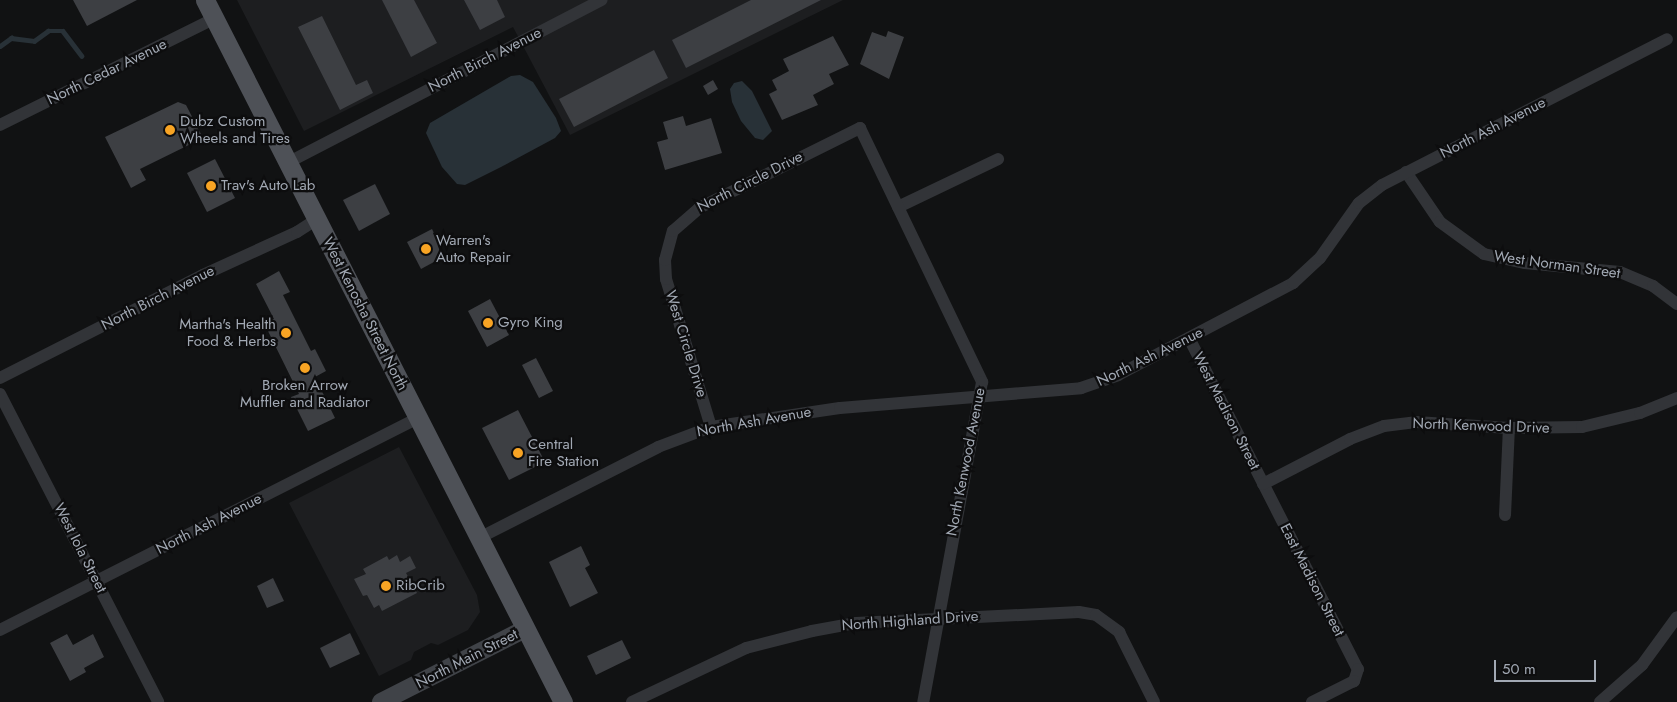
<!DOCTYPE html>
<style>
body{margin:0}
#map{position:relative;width:1677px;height:702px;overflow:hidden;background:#111213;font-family:Jost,sans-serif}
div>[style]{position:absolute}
.built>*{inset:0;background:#1d1e20}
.water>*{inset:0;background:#283137}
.stream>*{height:4.5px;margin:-2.25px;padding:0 2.25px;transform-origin:2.25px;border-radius:2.25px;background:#283137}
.building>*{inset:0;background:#3d3f43}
.minor>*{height:12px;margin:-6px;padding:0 6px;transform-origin:6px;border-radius:6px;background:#323438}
.secondary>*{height:18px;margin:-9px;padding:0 9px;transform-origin:9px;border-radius:9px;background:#404348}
.primary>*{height:19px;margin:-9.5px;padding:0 9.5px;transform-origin:9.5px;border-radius:9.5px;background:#4e5157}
.dots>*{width:14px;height:14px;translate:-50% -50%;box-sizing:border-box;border:2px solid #0d0d0e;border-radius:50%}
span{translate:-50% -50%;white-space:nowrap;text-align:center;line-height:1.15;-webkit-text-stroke:4.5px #0d0d0e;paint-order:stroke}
.street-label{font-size:15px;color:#a2a9b4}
.poi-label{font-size:15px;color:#a2a9b4}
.left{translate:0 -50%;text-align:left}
.right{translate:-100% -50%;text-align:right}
.scale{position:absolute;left:1494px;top:660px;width:102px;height:22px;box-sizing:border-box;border:2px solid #a2a9b4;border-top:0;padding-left:6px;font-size:15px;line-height:18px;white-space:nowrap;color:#a2a9b4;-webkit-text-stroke:4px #0d0d0e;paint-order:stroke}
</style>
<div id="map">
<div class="built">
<i style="clip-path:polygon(237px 0,843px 0,570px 135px,513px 27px,304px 131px)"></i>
<i style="clip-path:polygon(399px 447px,477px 595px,480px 612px,468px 630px,438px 645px,431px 643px,414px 652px,411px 660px,379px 676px,289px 503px)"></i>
</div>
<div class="water">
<i style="clip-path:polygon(520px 75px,533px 82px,556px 118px,561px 131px,555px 138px,501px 167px,465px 185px,457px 184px,442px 167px,426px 133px,430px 123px,511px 76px)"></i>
<i style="clip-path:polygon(742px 81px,752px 91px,772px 131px,763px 140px,755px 138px,741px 121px,732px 102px,730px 89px,734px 83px)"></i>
</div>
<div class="stream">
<i style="left:0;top:46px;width:14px;rotate:-36deg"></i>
<i style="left:11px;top:38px;width:23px;rotate:7deg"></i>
<i style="left:34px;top:41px;width:17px;rotate:-36deg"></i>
<i style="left:48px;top:31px;width:15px"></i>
<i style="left:63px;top:31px;width:31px;rotate:53deg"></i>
</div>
<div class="building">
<i style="clip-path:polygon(73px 0,137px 0,87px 26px)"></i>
<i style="clip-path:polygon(382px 0,414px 0,437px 43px,411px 57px)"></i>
<i style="clip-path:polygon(464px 0,497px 0,505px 17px,480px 30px)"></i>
<i style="clip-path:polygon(751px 0,821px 0,686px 68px,672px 40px)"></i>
<i style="clip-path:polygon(322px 16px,356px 85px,367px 80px,373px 93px,340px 110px,298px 27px)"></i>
<i style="clip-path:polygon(888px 31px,904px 37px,889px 79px,860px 64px,872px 32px,886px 37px)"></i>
<i style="clip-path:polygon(833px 36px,849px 65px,829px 74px,834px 84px,813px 95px,818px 105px,782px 120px,769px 94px,777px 90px,772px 80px,789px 71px,783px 59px)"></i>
<i style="clip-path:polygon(654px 50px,668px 78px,574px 127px,559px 99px)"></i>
<i style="clip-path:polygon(713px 80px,718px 89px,708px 95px,703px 86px)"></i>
<i style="clip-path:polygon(178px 102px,186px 105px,203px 138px,140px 169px,146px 180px,131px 188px,105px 137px)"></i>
<i style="clip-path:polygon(683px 116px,686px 126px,711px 118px,722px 153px,665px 170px,657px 142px,668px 139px,663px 122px)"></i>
<i style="clip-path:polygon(215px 159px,235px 198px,207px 212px,187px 173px)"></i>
<i style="clip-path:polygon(375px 184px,390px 214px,359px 231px,343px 200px)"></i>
<i style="clip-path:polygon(432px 229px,445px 256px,421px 269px,407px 242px)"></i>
<i style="clip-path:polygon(279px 271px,290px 292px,283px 295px,311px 351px,315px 349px,326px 371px,315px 377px,335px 418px,308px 431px,291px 397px,299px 394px,264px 323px,274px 319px,256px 284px)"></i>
<i style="clip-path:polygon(490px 299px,509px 335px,487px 347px,468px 311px)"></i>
<i style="clip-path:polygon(536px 358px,553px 391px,539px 398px,522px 365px)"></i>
<i style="clip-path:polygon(518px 410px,545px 462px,509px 480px,482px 428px)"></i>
<i style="clip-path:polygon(581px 546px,590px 565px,585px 568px,598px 593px,570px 607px,549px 562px)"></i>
<i style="clip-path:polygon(397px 555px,400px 562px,410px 556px,416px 568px,406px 573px,417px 593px,382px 611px,379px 605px,374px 608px,367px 595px,363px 596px,354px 579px,366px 574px,363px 569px,387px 556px,389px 560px)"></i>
<i style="clip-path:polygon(273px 578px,284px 601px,267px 608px,257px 586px)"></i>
<i style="clip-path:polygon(350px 633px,360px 654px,330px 668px,320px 648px)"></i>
<i style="clip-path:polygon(67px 634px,73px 645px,93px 634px,104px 657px,84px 668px,86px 672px,70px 681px,50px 643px)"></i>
<i style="clip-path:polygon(622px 640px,631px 658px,596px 675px,587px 656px)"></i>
</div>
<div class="minor">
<i style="left:0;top:125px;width:239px;rotate:-26.4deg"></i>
<i style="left:289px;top:162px;width:352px;rotate:-27.4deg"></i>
<i style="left:1406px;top:172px;width:60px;rotate:55.8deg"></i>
<i style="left:1440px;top:222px;width:54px;rotate:36deg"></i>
<i style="left:1484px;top:254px;width:42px;rotate:12.4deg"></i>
<i style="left:1525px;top:263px;width:95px;rotate:5.4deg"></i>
<i style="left:1620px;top:272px;width:36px;rotate:23deg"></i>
<i style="left:1653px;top:286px;width:30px;rotate:37deg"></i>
<i style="left:898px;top:207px;width:111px;rotate:-25.6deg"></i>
<i style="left:1189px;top:338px;width:372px;rotate:63deg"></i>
<i style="left:1358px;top:669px;width:13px;rotate:108deg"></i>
<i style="left:1354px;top:681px;width:47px;rotate:153.4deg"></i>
<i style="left:0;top:378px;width:228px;rotate:-26.9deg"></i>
<i style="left:203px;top:275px;width:103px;rotate:-24.6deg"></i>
<i style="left:297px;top:232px;width:24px;rotate:-33deg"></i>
<i style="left:0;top:394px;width:346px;rotate:62.8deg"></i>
<i style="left:711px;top:427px;width:155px;rotate:-106.9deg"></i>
<i style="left:666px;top:279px;width:19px;rotate:-93deg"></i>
<i style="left:665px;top:260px;width:30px;rotate:-75deg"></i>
<i style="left:673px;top:231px;width:35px;rotate:-41deg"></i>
<i style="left:699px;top:208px;width:180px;rotate:-26.4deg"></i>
<i style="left:860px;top:128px;width:282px;rotate:64.3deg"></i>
<i style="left:982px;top:382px;width:325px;rotate:100.4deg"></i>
<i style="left:1263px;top:484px;width:98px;rotate:-27.3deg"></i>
<i style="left:1350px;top:439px;width:36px;rotate:-21deg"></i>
<i style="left:1384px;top:426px;width:32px;rotate:-7deg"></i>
<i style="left:1416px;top:422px;width:93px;rotate:3.7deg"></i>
<i style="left:1509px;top:428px;width:73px;rotate:-0.8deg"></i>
<i style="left:1582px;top:427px;width:60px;rotate:-13.6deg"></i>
<i style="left:1640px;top:413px;width:40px;rotate:-22deg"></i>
<i style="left:1505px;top:515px;width:87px;rotate:-87.4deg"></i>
<i style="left:479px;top:538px;width:201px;rotate:-26.9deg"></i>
<i style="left:658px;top:447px;width:57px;rotate:-20.7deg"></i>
<i style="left:711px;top:427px;width:130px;rotate:-8.4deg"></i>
<i style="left:840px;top:408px;width:242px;rotate:-4.7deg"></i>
<i style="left:1081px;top:388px;width:39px;rotate:-19deg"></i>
<i style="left:1118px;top:375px;width:198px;rotate:-27.7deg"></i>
<i style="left:1293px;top:283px;width:37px;rotate:-43deg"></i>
<i style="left:1320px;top:258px;width:67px;rotate:-54.7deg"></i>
<i style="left:1359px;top:203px;width:29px;rotate:-38deg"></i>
<i style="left:1382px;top:185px;width:320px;rotate:-27.1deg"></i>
<i style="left:0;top:630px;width:469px;rotate:-26.9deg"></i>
<i style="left:632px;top:702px;width:126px;rotate:-25.3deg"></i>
<i style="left:746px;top:648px;width:68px;rotate:-14.4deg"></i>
<i style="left:812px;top:631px;width:45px;rotate:-10.3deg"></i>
<i style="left:856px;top:623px;width:223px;rotate:-2.8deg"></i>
<i style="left:1079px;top:612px;width:17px;rotate:10deg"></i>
<i style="left:1096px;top:615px;width:29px;rotate:36deg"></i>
<i style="left:1119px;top:632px;width:78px;rotate:63.4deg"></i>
<i style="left:1600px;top:702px;width:56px;rotate:-41.4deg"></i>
<i style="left:1642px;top:665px;width:59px;rotate:-53.9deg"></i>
</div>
<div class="secondary">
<i style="left:381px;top:702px;width:161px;rotate:-26.9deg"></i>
</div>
<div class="primary">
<i style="left:205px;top:0;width:788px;rotate:62.98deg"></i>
</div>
<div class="dots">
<i style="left:170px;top:130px;background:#f8a424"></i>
<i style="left:211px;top:186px;background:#f8a424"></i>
<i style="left:426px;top:249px;background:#f8a424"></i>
<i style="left:488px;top:323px;background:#f8a424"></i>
<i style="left:286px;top:333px;background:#f8a424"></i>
<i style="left:305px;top:368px;background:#f8a424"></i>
<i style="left:518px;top:453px;background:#f8a424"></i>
<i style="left:386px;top:586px;background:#f8a424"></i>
</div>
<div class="street-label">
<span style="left:485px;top:60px;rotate:-27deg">North Birch Avenue</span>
<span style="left:107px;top:72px;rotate:-26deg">North Cedar Avenue</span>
<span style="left:1493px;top:128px;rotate:-27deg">North Ash Avenue</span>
<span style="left:750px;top:182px;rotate:-27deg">North Circle Drive</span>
<span style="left:1557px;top:265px;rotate:8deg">West Norman Street</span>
<span style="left:158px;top:298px;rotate:-27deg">North Birch Avenue</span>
<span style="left:365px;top:314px;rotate:63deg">West Kenosha Street North</span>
<span style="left:686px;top:344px;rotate:73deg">West Circle Drive</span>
<span style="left:1150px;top:357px;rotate:-26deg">North Ash Avenue</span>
<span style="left:1226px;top:411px;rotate:63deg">West Madison Street</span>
<span style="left:754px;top:422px;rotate:-10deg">North Ash Avenue</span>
<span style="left:1481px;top:426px;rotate:2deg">North Kenwood Drive</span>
<span style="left:966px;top:462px;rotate:-79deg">North Kenwood Avenue</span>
<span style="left:209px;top:524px;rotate:-27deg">North Ash Avenue</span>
<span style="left:80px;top:548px;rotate:63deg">West Iola Street</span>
<span style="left:1312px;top:580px;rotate:63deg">East Madison Street</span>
<span style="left:910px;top:621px;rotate:-4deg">North Highland Drive</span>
<span style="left:467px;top:659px;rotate:-27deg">North Main Street</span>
</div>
<div class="poi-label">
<span class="left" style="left:180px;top:130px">Dubz Custom<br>Wheels and Tires</span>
<span class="left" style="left:221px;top:186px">Trav's Auto Lab</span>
<span class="left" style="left:436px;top:249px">Warren's<br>Auto Repair</span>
<span class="left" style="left:498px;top:323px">Gyro King</span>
<span class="right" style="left:276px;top:333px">Martha's Health<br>Food &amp; Herbs</span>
<span style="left:305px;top:394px">Broken Arrow<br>Muffler and Radiator</span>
<span class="left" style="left:528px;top:453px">Central<br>Fire Station</span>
<span class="left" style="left:396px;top:586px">RibCrib</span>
</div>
<div class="scale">50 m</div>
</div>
